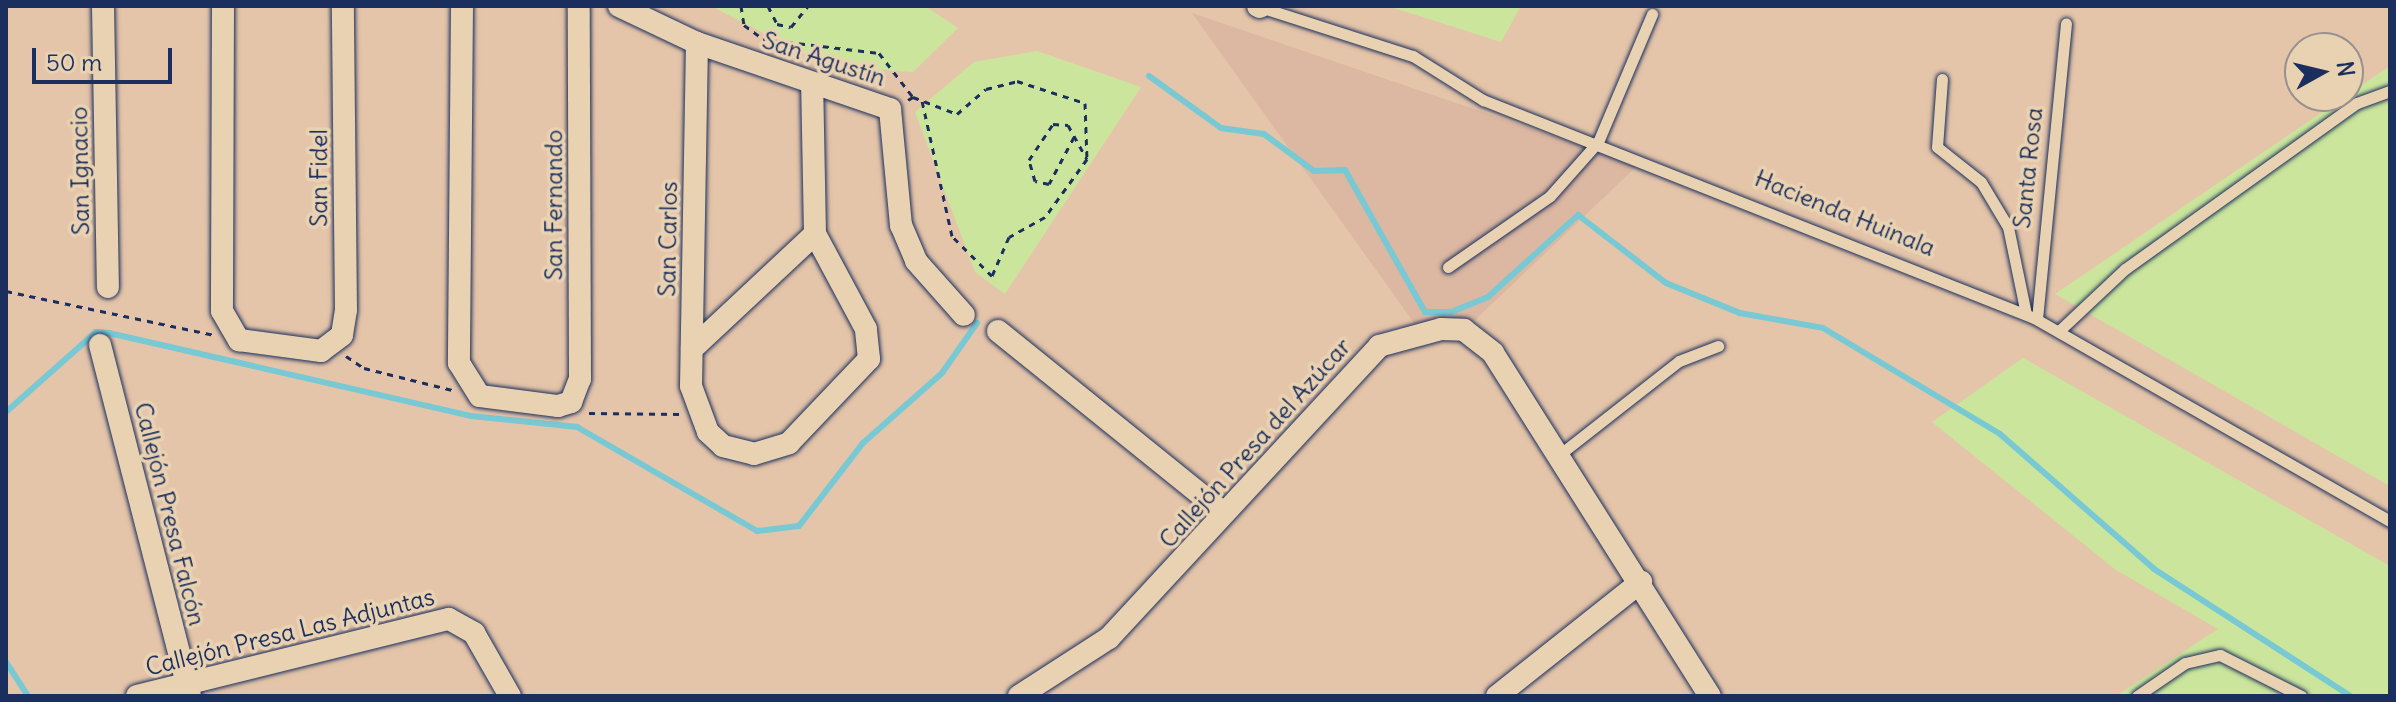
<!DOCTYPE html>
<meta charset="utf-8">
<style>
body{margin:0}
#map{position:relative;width:2396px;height:702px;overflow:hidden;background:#e5c5a9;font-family:Delius,sans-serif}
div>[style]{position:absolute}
.built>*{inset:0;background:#dcb7a1}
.green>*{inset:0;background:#cbe69c}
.stream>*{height:6px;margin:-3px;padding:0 3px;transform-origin:3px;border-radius:3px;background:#78c9d3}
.path>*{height:3px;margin-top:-1.5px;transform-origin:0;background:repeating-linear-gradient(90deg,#1b2f5e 0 6px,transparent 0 12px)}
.roads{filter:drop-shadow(0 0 2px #1b2f5e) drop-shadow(0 0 2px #1b2f5e)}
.lane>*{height:11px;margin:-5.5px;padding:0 5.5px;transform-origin:5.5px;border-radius:5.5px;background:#e9d2b2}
.street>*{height:22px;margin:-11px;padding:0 11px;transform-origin:11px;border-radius:11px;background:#e9d2b2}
span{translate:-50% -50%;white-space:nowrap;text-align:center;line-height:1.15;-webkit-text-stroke:7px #e9d2b2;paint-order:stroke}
.street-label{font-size:24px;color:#1b2f5e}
.frame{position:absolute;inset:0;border:8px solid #1b2f5e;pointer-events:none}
.north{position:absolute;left:2284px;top:32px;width:80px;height:80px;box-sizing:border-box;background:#e9d2b2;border:2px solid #979190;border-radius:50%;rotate:82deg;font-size:22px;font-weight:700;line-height:32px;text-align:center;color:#1b2f5e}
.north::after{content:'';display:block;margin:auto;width:28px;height:36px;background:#1b2f5e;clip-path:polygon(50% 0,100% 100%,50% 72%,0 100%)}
.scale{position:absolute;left:32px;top:48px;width:140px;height:36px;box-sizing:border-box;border:4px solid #1b2f5e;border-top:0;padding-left:10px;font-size:24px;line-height:28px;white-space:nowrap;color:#1b2f5e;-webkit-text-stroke:6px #e9d2b2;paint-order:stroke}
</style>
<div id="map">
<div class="built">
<i style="clip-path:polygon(1192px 13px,1638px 165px,1474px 321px,1414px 323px)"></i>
</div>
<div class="green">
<i style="clip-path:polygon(711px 6px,925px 6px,958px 28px,913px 72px,828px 66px)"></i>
<i style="clip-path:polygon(1388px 6px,1521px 6px,1501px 42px)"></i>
<i style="clip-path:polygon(1037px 51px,1141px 87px,1005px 294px,975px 272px,915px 112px,974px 62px)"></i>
<i style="clip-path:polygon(2390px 66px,2390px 486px,2055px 294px)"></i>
<i style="clip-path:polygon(2023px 358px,2390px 566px,2390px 696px,2116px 696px,2218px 629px,2116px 570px,1932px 422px)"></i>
</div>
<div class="stream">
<i style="left:1149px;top:76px;width:89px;rotate:35.8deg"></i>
<i style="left:1221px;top:128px;width:43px;rotate:7.9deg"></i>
<i style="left:1264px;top:134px;width:62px;rotate:36.5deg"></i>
<i style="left:1314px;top:171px;width:31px;rotate:-2deg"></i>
<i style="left:1345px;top:170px;width:163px;rotate:60.6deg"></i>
<i style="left:1425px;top:312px;width:26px"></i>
<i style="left:1451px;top:312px;width:40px;rotate:-22deg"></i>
<i style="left:1488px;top:297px;width:122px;rotate:-42.3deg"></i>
<i style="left:1578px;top:215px;width:111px;rotate:37.7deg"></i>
<i style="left:1666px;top:283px;width:80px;rotate:22.1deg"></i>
<i style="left:1740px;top:313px;width:84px;rotate:10.2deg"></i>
<i style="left:1823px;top:328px;width:206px;rotate:30.9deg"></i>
<i style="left:2000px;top:434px;width:205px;rotate:41.2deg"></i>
<i style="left:2154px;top:569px;width:234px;rotate:32.9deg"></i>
<i style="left:6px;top:412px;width:120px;rotate:-41.6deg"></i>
<i style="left:96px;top:332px;width:13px;rotate:4deg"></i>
<i style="left:109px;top:333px;width:371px;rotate:12.9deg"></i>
<i style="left:471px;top:416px;width:107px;rotate:5.9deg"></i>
<i style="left:577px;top:427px;width:208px;rotate:30deg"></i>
<i style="left:757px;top:531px;width:42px;rotate:-6.8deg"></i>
<i style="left:799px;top:526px;width:105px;rotate:-52.4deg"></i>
<i style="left:863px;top:443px;width:106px;rotate:-41.5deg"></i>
<i style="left:942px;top:373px;width:61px;rotate:-55deg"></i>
<i style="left:6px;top:662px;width:40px;rotate:57.1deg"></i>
</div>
<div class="path">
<i style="left:741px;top:6px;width:19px;rotate:81deg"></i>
<i style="left:744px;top:25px;width:24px;rotate:36deg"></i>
<i style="left:763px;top:39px;width:117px;rotate:6.9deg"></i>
<i style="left:879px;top:53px;width:56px;rotate:52.3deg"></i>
<i style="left:768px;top:6px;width:20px;rotate:63deg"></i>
<i style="left:777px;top:24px;width:14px;rotate:12deg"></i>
<i style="left:791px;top:27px;width:27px;rotate:-51deg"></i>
<i style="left:908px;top:100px;width:6px;rotate:-31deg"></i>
<i style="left:913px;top:97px;width:47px;rotate:21.1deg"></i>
<i style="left:957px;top:114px;width:38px;rotate:-41deg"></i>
<i style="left:986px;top:89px;width:32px;rotate:-14deg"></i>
<i style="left:1017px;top:81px;width:71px;rotate:17.9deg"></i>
<i style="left:1085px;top:103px;width:56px;rotate:88deg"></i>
<i style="left:1087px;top:159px;width:72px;rotate:125.9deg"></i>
<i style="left:1045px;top:217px;width:41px;rotate:150.9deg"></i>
<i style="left:1009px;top:237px;width:43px;rotate:113.6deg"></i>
<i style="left:992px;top:276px;width:57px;rotate:-135deg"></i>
<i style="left:952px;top:236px;width:138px;rotate:-102.5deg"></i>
<i style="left:1074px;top:137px;width:53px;rotate:118deg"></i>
<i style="left:1049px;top:184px;width:14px;rotate:-168deg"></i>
<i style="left:1035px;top:181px;width:22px;rotate:-106deg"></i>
<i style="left:1029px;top:160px;width:43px;rotate:-56.3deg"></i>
<i style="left:1053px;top:124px;width:15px;rotate:4deg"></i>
<i style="left:1068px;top:125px;width:39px;rotate:61deg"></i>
<i style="left:6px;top:291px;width:213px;rotate:11.9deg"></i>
<i style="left:346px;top:356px;width:22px;rotate:34deg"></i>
<i style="left:364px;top:368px;width:91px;rotate:14deg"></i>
<i style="left:589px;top:413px;width:91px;rotate:0.6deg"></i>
</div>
<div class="roads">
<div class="lane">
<i style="left:1260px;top:7px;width:161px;rotate:17.8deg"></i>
<i style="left:1413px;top:56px;width:83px;rotate:32.2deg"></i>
<i style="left:1483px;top:100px;width:593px;rotate:21.59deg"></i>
<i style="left:2034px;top:318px;width:410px;rotate:29.7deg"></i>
<i style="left:1942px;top:79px;width:68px;rotate:94.2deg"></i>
<i style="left:1937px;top:147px;width:56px;rotate:38.5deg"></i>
<i style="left:1981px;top:182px;width:52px;rotate:59deg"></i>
<i style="left:2008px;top:227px;width:89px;rotate:78.3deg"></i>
<i style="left:1448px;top:267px;width:124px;rotate:-34.8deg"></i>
<i style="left:1550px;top:196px;width:72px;rotate:-48.4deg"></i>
<i style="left:1598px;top:142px;width:139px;rotate:-67.1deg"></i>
<i style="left:2037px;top:319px;width:297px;rotate:-84.4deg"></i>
<i style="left:2060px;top:330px;width:89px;rotate:-43.2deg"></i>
<i style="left:2125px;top:269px;width:285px;rotate:-35.6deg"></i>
<i style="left:2357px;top:103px;width:35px;rotate:-20deg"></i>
<i style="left:1559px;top:455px;width:152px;rotate:-38.1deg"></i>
<i style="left:1679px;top:361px;width:42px;rotate:-21deg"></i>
<i style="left:2137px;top:696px;width:58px;rotate:-34.5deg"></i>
<i style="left:2185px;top:663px;width:36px;rotate:-13deg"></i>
<i style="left:2220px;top:655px;width:91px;rotate:26.8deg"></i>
</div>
<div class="street">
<i style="left:103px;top:6px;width:281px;rotate:89deg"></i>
<i style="left:223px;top:6px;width:305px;rotate:90.2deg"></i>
<i style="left:222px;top:311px;width:34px;rotate:60deg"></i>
<i style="left:239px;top:340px;width:83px;rotate:7.6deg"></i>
<i style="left:321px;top:351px;width:26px;rotate:-37deg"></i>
<i style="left:342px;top:335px;width:25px;rotate:-81deg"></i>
<i style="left:346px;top:310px;width:304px;rotate:-90.6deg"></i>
<i style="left:462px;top:6px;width:357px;rotate:90.5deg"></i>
<i style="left:459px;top:363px;width:39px;rotate:58deg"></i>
<i style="left:480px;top:396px;width:79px;rotate:7.3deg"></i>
<i style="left:558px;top:406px;width:14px;rotate:-17deg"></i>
<i style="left:571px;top:402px;width:25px;rotate:-69deg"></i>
<i style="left:580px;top:379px;width:373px;rotate:-90.2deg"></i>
<i style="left:619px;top:6px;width:86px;rotate:25.4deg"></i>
<i style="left:697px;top:43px;width:204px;rotate:18.9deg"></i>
<i style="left:890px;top:109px;width:117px;rotate:84.6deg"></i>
<i style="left:901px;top:225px;width:39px;rotate:67deg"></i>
<i style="left:916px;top:261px;width:72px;rotate:48.4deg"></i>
<i style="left:1258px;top:6px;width:2px;rotate:27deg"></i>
<i style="left:697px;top:43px;width:343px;rotate:91deg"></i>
<i style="left:691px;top:386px;width:49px;rotate:69.7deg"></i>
<i style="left:708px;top:432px;width:21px;rotate:43deg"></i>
<i style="left:723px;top:446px;width:32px;rotate:14deg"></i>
<i style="left:754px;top:454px;width:37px;rotate:-17deg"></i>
<i style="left:789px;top:443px;width:116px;rotate:-46.4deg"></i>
<i style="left:869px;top:359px;width:30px;rotate:-96deg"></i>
<i style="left:866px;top:329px;width:108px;rotate:-118.2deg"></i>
<i style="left:815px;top:234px;width:150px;rotate:-91.1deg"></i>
<i style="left:998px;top:331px;width:288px;rotate:38.9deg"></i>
<i style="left:100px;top:345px;width:361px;rotate:75.6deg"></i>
<i style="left:692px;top:349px;width:168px;rotate:-43.1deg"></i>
<i style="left:137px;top:696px;width:321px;rotate:-13.9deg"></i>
<i style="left:449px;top:619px;width:29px;rotate:29deg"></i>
<i style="left:474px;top:633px;width:73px;rotate:60.3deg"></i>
<i style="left:1019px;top:696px;width:107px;rotate:-32.8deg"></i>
<i style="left:1109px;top:638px;width:398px;rotate:-47.2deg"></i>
<i style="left:1379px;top:346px;width:64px;rotate:-15.3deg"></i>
<i style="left:1441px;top:329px;width:23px;rotate:2deg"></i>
<i style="left:1464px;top:330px;width:37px;rotate:38deg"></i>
<i style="left:1493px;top:353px;width:406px;rotate:57.7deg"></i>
<i style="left:1497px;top:696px;width:184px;rotate:-38.4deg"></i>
</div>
</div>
<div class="street-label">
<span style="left:824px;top:59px;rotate:18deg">San Agustín</span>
<span style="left:2028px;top:168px;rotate:-84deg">Santa Rosa</span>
<span style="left:80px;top:171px;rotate:-91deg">San Ignacio</span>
<span style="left:319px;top:178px;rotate:-90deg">San Fidel</span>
<span style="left:554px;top:205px;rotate:-90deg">San Fernando</span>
<span style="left:1845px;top:213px;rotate:22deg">Hacienda Huinala</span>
<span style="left:668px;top:239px;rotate:-89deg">San Carlos</span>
<span style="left:1255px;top:443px;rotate:-48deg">Callejón Presa del Azúcar</span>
<span style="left:170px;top:514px;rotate:76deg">Callejón Presa Falcón</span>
<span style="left:290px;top:632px;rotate:-14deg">Callejón Presa Las Adjuntas</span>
</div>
<div class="frame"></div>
<div class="north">N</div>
<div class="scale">50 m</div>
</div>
